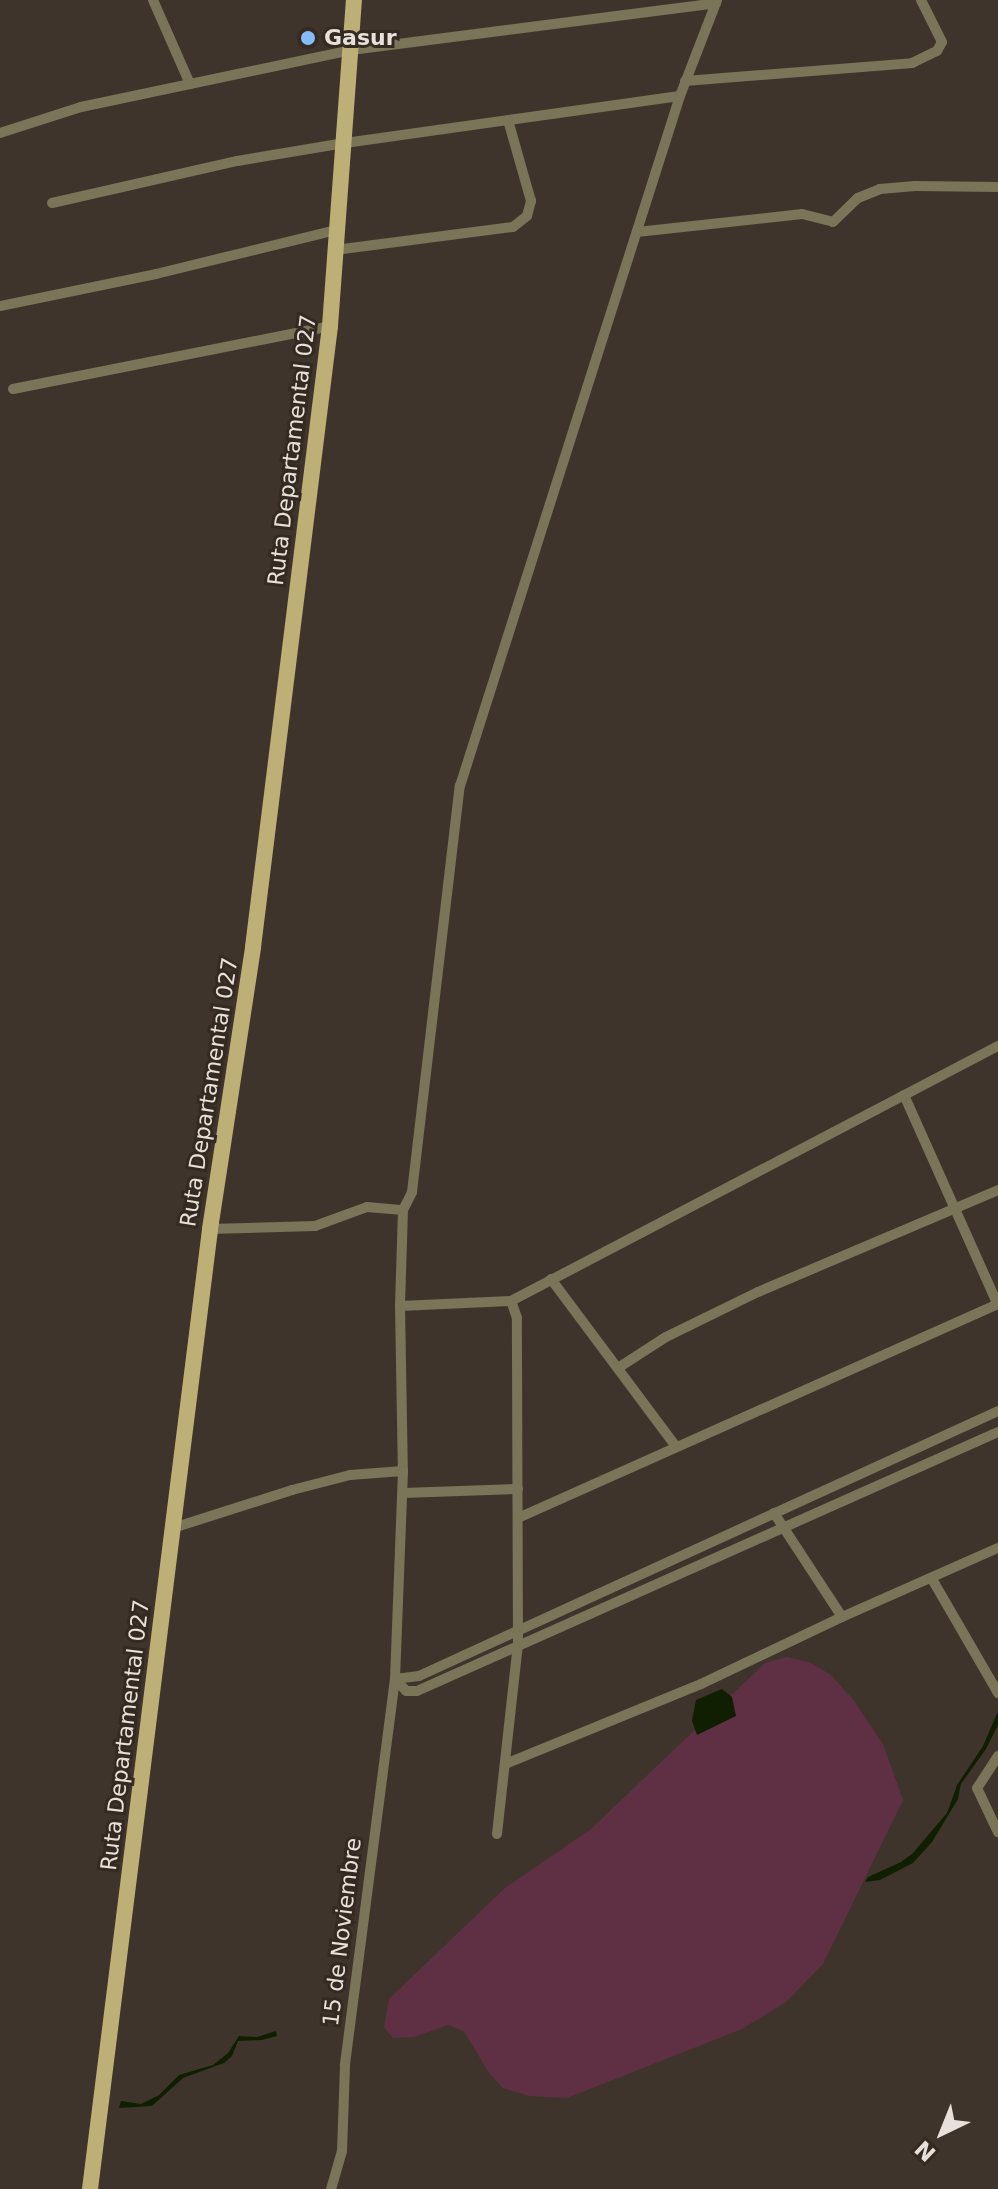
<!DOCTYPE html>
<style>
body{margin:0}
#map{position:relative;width:998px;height:2189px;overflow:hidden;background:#3f342b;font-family:"DejaVu Sans",sans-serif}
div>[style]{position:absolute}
.green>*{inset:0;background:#5f3043}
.water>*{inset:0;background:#101f02}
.street>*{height:10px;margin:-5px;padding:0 5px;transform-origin:5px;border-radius:5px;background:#7a7458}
.primary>*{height:16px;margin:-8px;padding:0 8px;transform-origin:8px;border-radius:8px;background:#bdb076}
.dots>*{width:22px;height:22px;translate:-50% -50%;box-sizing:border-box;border:4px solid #342a21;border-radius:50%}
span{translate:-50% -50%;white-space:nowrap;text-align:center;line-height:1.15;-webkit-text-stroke:6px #342a21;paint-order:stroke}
.poi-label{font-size:22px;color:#e8e1db;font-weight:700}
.left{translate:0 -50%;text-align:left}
.street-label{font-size:22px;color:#e8e1db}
.north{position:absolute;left:902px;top:2093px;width:80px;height:80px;-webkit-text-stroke:6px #342a21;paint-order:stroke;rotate:223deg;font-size:22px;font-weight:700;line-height:32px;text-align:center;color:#e8e1db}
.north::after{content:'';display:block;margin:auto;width:28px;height:36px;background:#e8e1db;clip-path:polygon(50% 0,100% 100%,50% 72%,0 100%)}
</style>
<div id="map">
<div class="green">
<i style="clip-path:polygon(787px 1657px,811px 1663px,831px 1675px,855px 1702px,883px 1744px,903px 1800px,823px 1964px,786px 2002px,742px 2029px,567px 2098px,529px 2096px,503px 2088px,489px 2073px,464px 2031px,448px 2025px,414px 2037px,393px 2038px,384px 2027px,389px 1999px,505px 1888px,591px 1829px,765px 1663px)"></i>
</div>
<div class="water">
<i style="clip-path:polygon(722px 1689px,732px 1697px,736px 1716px,697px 1735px,692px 1721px,696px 1700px)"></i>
<i style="clip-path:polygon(998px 1711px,998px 1725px,986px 1749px,961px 1784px,958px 1799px,932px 1842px,913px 1863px,880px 1880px,865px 1882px,868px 1877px,901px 1862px,913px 1853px,947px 1813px,957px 1785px,983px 1746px)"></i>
<i style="clip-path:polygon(276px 2031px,277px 2036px,262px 2040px,238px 2041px,232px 2056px,224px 2063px,183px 2078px,152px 2106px,119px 2108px,121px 2101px,141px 2104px,159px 2095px,179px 2075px,213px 2065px,228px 2053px,239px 2036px,257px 2037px)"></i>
</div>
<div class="street">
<i style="left:153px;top:0;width:92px;rotate:66.2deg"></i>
<i style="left:685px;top:81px;width:228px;rotate:-4.5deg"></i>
<i style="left:912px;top:63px;width:28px;rotate:-26deg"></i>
<i style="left:937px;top:51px;width:10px;rotate:-61deg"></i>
<i style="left:942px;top:42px;width:47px;rotate:-116.6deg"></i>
<i style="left:0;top:133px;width:85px;rotate:-17.8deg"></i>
<i style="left:81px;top:107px;width:276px;rotate:-11.9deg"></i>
<i style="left:351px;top:50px;width:368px;rotate:-7.3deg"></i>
<i style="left:52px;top:203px;width:190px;rotate:-12.8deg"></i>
<i style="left:237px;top:161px;width:109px;rotate:-9.5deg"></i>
<i style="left:345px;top:143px;width:338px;rotate:-8deg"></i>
<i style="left:637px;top:232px;width:166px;rotate:-6.2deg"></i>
<i style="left:802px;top:214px;width:32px;rotate:14deg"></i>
<i style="left:833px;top:222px;width:35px;rotate:-44deg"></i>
<i style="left:858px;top:198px;width:24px;rotate:-22deg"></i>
<i style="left:880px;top:189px;width:35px;rotate:-5deg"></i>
<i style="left:915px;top:186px;width:83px;rotate:0.7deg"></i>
<i style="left:335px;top:250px;width:179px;rotate:-7.4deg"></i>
<i style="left:513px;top:227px;width:18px;rotate:-38deg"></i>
<i style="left:527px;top:216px;width:16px;rotate:-75deg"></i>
<i style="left:531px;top:201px;width:84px;rotate:-105.9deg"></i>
<i style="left:0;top:306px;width:159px;rotate:-11.6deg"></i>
<i style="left:156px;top:274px;width:185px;rotate:-13.7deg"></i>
<i style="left:13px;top:389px;width:323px;rotate:-11.2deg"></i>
<i style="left:904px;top:1095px;width:230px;rotate:65.9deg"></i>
<i style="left:403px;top:1210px;width:20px;rotate:-63deg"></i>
<i style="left:412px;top:1192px;width:409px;rotate:-83.3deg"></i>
<i style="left:460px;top:786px;width:724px;rotate:-72.32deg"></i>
<i style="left:680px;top:96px;width:103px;rotate:-68.9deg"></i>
<i style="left:210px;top:1229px;width:105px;rotate:-1.6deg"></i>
<i style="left:315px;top:1226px;width:55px;rotate:-20.1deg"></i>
<i style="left:367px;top:1207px;width:36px;rotate:5deg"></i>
<i style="left:403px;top:1210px;width:96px;rotate:91.8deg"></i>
<i style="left:400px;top:1306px;width:165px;rotate:89deg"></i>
<i style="left:551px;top:1279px;width:209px;rotate:53.3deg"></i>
<i style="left:400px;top:1306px;width:111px;rotate:-2.6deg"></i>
<i style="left:511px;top:1301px;width:550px;rotate:-27.64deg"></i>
<i style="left:618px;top:1368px;width:57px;rotate:-32.9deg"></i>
<i style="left:666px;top:1337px;width:102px;rotate:-26.1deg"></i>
<i style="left:758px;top:1292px;width:261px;rotate:-23deg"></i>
<i style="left:403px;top:1493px;width:115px;rotate:-2deg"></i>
<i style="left:774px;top:1513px;width:124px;rotate:56.8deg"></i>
<i style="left:842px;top:1617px;width:171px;rotate:-23.9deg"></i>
<i style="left:518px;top:1518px;width:526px;rotate:-24.03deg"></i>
<i style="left:173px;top:1528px;width:125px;rotate:-17.7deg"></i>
<i style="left:292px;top:1490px;width:60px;rotate:-14.5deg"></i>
<i style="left:350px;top:1475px;width:53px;rotate:-4.3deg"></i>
<i style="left:403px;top:1471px;width:208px;rotate:92.2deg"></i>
<i style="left:395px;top:1679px;width:390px;rotate:97.4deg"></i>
<i style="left:345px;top:2066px;width:85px;rotate:92deg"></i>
<i style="left:342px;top:2151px;width:40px;rotate:106deg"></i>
<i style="left:932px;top:1579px;width:132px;rotate:59.9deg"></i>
<i style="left:395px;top:1679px;width:16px;rotate:47deg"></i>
<i style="left:406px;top:1691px;width:11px"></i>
<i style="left:417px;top:1691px;width:636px;rotate:-24.03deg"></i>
<i style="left:395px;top:1679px;width:24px;rotate:-7deg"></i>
<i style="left:419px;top:1676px;width:637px;rotate:-24.59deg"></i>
<i style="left:998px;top:1756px;width:38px;rotate:123deg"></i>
<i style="left:977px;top:1788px;width:49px;rotate:64.5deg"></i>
<i style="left:505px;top:1764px;width:212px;rotate:-22.2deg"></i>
<i style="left:701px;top:1684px;width:156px;rotate:-25.4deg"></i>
<i style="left:497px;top:1834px;width:191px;rotate:-83.7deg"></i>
<i style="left:518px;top:1644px;width:326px;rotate:-90.2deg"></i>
<i style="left:517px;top:1318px;width:18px;rotate:-109deg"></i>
</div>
<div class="primary">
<i style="left:90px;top:2189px;width:967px;rotate:-82.87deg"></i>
<i style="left:210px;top:1229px;width:285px;rotate:-81.3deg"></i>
<i style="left:253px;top:947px;width:626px;rotate:-82.93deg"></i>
<i style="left:330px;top:326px;width:327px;rotate:-85.8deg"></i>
</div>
<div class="dots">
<i style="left:308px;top:38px;background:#86bbfb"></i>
</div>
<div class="poi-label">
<span class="left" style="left:324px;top:38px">Gasur</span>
</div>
<div class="street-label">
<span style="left:292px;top:450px;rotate:-83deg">Ruta Departamental 027</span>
<span style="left:209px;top:1092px;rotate:-81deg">Ruta Departamental 027</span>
<span style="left:125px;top:1735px;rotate:-83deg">Ruta Departamental 027</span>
<span style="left:342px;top:1932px;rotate:-83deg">15 de Noviembre</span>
</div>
<div class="north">N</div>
</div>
